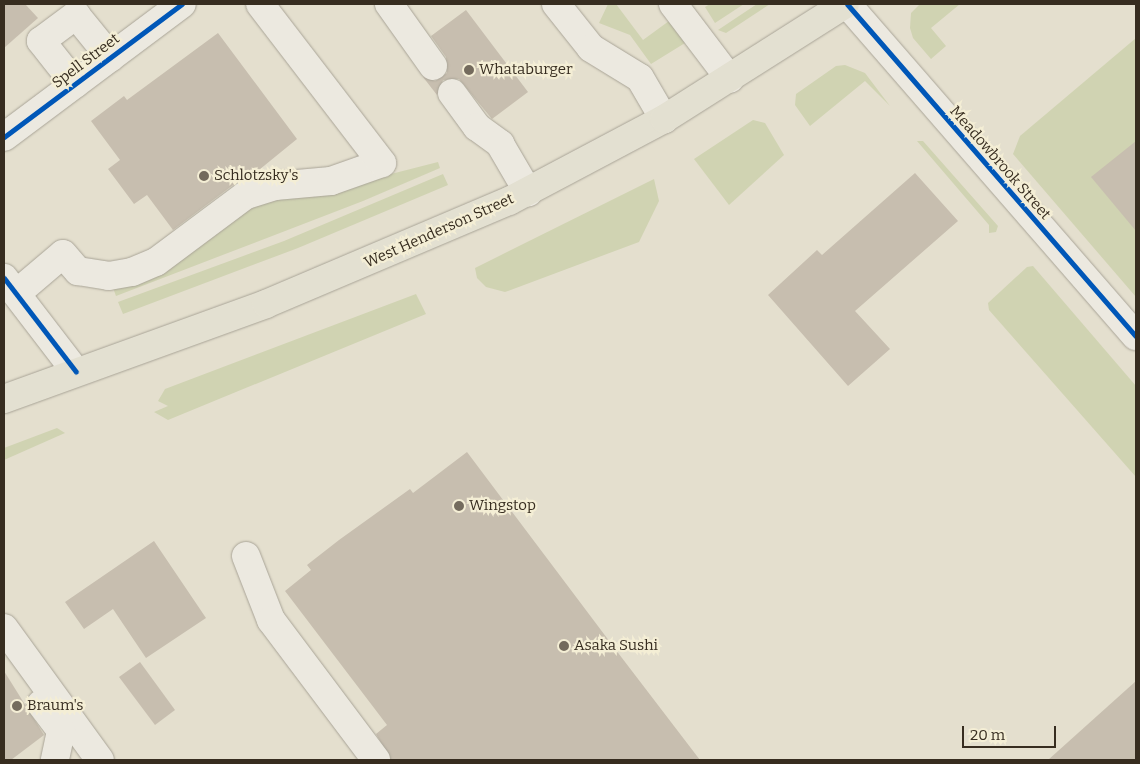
<!DOCTYPE html>
<style>
body{margin:0}
#map{position:relative;width:1140px;height:764px;overflow:hidden;background:#e4dfce;font-family:Bitter,serif}
div>[style]{position:absolute}
.green>*{inset:0;background:#d0d3b2}
.building>*{inset:0;background:#c7beaf}
.roads{filter:drop-shadow(0 0 1px #a9a497) drop-shadow(0 0 1px #a9a497)}
.minor>*{height:28px;margin:-14px;padding:0 14px;transform-origin:14px;border-radius:14px;background:#ece9e0}
.major>*{height:28px;margin:-14px;padding:0 14px;transform-origin:14px;border-radius:14px;background:#e3e0d1}
.cycleway>*{height:5px;margin:-2.5px;padding:0 2.5px;transform-origin:2.5px;border-radius:2.5px;background:#0057b8}
.dots>*{width:14px;height:14px;translate:-50% -50%;box-sizing:border-box;border:2px solid #f4eed5;border-radius:50%}
span{translate:-50% -50%;white-space:nowrap;text-align:center;line-height:1.15;-webkit-text-stroke:4.5px #f4eed5;paint-order:stroke}
.street-label{font-size:15px;color:#372d20}
.poi-label{font-size:15px;color:#372d20}
.left{translate:0 -50%;text-align:left}
.frame{position:absolute;inset:0;border:5px solid #372d20;pointer-events:none}
.scale{position:absolute;left:962px;top:726px;width:94px;height:22px;box-sizing:border-box;border:2px solid #372d20;border-top:0;padding-left:6px;font-size:15px;line-height:18px;white-space:nowrap;color:#372d20;-webkit-text-stroke:4px #f4eed5;paint-order:stroke}
</style>
<div id="map">
<div class="green">
<i style="clip-path:polygon(608px 4px,616px 4px,643px 40px,669px 21px,685px 43px,651px 64px,630px 35px,599px 23px)"></i>
<i style="clip-path:polygon(710px 4px,744px 4px,715px 23px,705px 7px)"></i>
<i style="clip-path:polygon(757px 4px,770px 4px,726px 33px,718px 30px)"></i>
<i style="clip-path:polygon(920px 4px,960px 4px,931px 28px,946px 46px,931px 59px,913px 38px,910px 28px,911px 13px)"></i>
<i style="clip-path:polygon(1136px 38px,1136px 297px,1013px 154px,1020px 136px)"></i>
<i style="clip-path:polygon(845px 65px,865px 73px,890px 106px,865px 81px,810px 126px,795px 105px,796px 94px,836px 66px)"></i>
<i style="clip-path:polygon(753px 120px,765px 123px,784px 155px,729px 205px,694px 159px)"></i>
<i style="clip-path:polygon(917px 141px,923px 141px,998px 226px,996px 232px,989px 233px,989px 225px)"></i>
<i style="clip-path:polygon(438px 162px,440px 168px,363px 201px,116px 296px,112px 285px,249px 202px,344px 186px)"></i>
<i style="clip-path:polygon(443px 174px,448px 185px,298px 248px,123px 314px,118px 302px,284px 241px)"></i>
<i style="clip-path:polygon(654px 179px,659px 201px,639px 242px,505px 292px,486px 287px,477px 278px,475px 268px)"></i>
<i style="clip-path:polygon(1033px 266px,1136px 386px,1136px 477px,989px 310px,988px 303px,1027px 267px)"></i>
<i style="clip-path:polygon(416px 294px,426px 314px,168px 420px,154px 412px,168px 406px,158px 401px,165px 389px)"></i>
<i style="clip-path:polygon(57px 428px,65px 433px,4px 460px,4px 448px)"></i>
</div>
<div class="building">
<i style="clip-path:polygon(4px 4px,25px 4px,38px 18px,4px 48px)"></i>
<i style="clip-path:polygon(466px 10px,528px 92px,492px 119px,459px 79px,443px 80px,437px 95px,423px 77px,435px 81px,447px 73px,446px 57px,431px 36px)"></i>
<i style="clip-path:polygon(218px 33px,297px 139px,249px 178px,237px 182px,173px 230px,147px 195px,134px 204px,108px 169px,120px 160px,91px 121px,124px 96px,127px 100px)"></i>
<i style="clip-path:polygon(1136px 141px,1136px 231px,1091px 177px)"></i>
<i style="clip-path:polygon(915px 173px,958px 221px,855px 311px,890px 349px,848px 386px,768px 295px,817px 250px,822px 255px)"></i>
<i style="clip-path:polygon(467px 452px,622px 658px,700px 760px,391px 760px,376px 734px,387px 725px,285px 591px,311px 570px,307px 565px,339px 540px,410px 489px,413px 493px)"></i>
<i style="clip-path:polygon(154px 541px,206px 618px,146px 658px,113px 609px,84px 629px,65px 602px)"></i>
<i style="clip-path:polygon(140px 662px,175px 710px,155px 725px,119px 677px)"></i>
<i style="clip-path:polygon(4px 671px,44px 735px,11px 760px,4px 760px)"></i>
<i style="clip-path:polygon(1136px 681px,1136px 760px,1048px 760px)"></i>
</div>
<div class="roads">
<div class="minor">
<i style="left:389px;top:4px;width:76px;rotate:54.6deg"></i>
<i style="left:556px;top:4px;width:56px;rotate:51.5deg"></i>
<i style="left:591px;top:48px;width:57px;rotate:31.5deg"></i>
<i style="left:640px;top:78px;width:48px;rotate:59.7deg"></i>
<i style="left:673px;top:4px;width:94px;rotate:52.8deg"></i>
<i style="left:847px;top:4px;width:440px;rotate:49deg"></i>
<i style="left:75px;top:84px;width:55px;rotate:-128.3deg"></i>
<i style="left:41px;top:41px;width:44px;rotate:-36.6deg"></i>
<i style="left:76px;top:15px;width:55px;rotate:50.9deg"></i>
<i style="left:452px;top:93px;width:42px;rotate:53.7deg"></i>
<i style="left:477px;top:127px;width:29px;rotate:36deg"></i>
<i style="left:500px;top:144px;width:56px;rotate:59.7deg"></i>
<i style="left:4px;top:137px;width:222px;rotate:-36.8deg"></i>
<i style="left:4px;top:278px;width:118px;rotate:52.5deg"></i>
<i style="left:17px;top:293px;width:60px;rotate:-40.3deg"></i>
<i style="left:63px;top:254px;width:23px;rotate:49deg"></i>
<i style="left:78px;top:271px;width:31px;rotate:9deg"></i>
<i style="left:109px;top:276px;width:23px;rotate:-10deg"></i>
<i style="left:132px;top:272px;width:26px;rotate:-23deg"></i>
<i style="left:156px;top:262px;width:112px;rotate:-36.7deg"></i>
<i style="left:246px;top:195px;width:30px;rotate:-17deg"></i>
<i style="left:275px;top:186px;width:56px;rotate:-5.1deg"></i>
<i style="left:331px;top:181px;width:54px;rotate:-19.4deg"></i>
<i style="left:382px;top:163px;width:200px;rotate:-127.5deg"></i>
<i style="left:246px;top:556px;width:69px;rotate:68.7deg"></i>
<i style="left:271px;top:620px;width:175px;rotate:53.1deg"></i>
<i style="left:4px;top:628px;width:163px;rotate:54deg"></i>
<i style="left:41px;top:704px;width:34px;rotate:53deg"></i>
<i style="left:61px;top:731px;width:30px;rotate:102deg"></i>
</div>
<div class="major">
<i style="left:4px;top:399px;width:279px;rotate:-19.9deg"></i>
<i style="left:266px;top:304px;width:264px;rotate:-23deg"></i>
<i style="left:509px;top:201px;width:175px;rotate:-27.9deg"></i>
<i style="left:664px;top:119px;width:214px;rotate:-32.4deg"></i>
</div>
</div>
<div class="cycleway">
<i style="left:847px;top:4px;width:440px;rotate:49deg"></i>
<i style="left:4px;top:137px;width:222px;rotate:-36.8deg"></i>
<i style="left:4px;top:278px;width:118px;rotate:52.5deg"></i>
</div>
<div class="dots">
<i style="left:469px;top:70px;background:#746b5d"></i>
<i style="left:204px;top:176px;background:#746b5d"></i>
<i style="left:459px;top:506px;background:#746b5d"></i>
<i style="left:564px;top:646px;background:#746b5d"></i>
<i style="left:17px;top:706px;background:#746b5d"></i>
</div>
<div class="street-label">
<span style="left:86px;top:61px;rotate:-37deg">Spell Street</span>
<span style="left:1000px;top:163px;rotate:49deg">Meadowbrook Street</span>
<span style="left:439px;top:231px;rotate:-24deg">West Henderson Street</span>
</div>
<div class="poi-label">
<span class="left" style="left:479px;top:70px">Whataburger</span>
<span class="left" style="left:214px;top:176px">Schlotzsky's</span>
<span class="left" style="left:469px;top:506px">Wingstop</span>
<span class="left" style="left:574px;top:646px">Asaka Sushi</span>
<span class="left" style="left:27px;top:706px">Braum's</span>
</div>
<div class="frame"></div>
<div class="scale">20 m</div>
</div>
